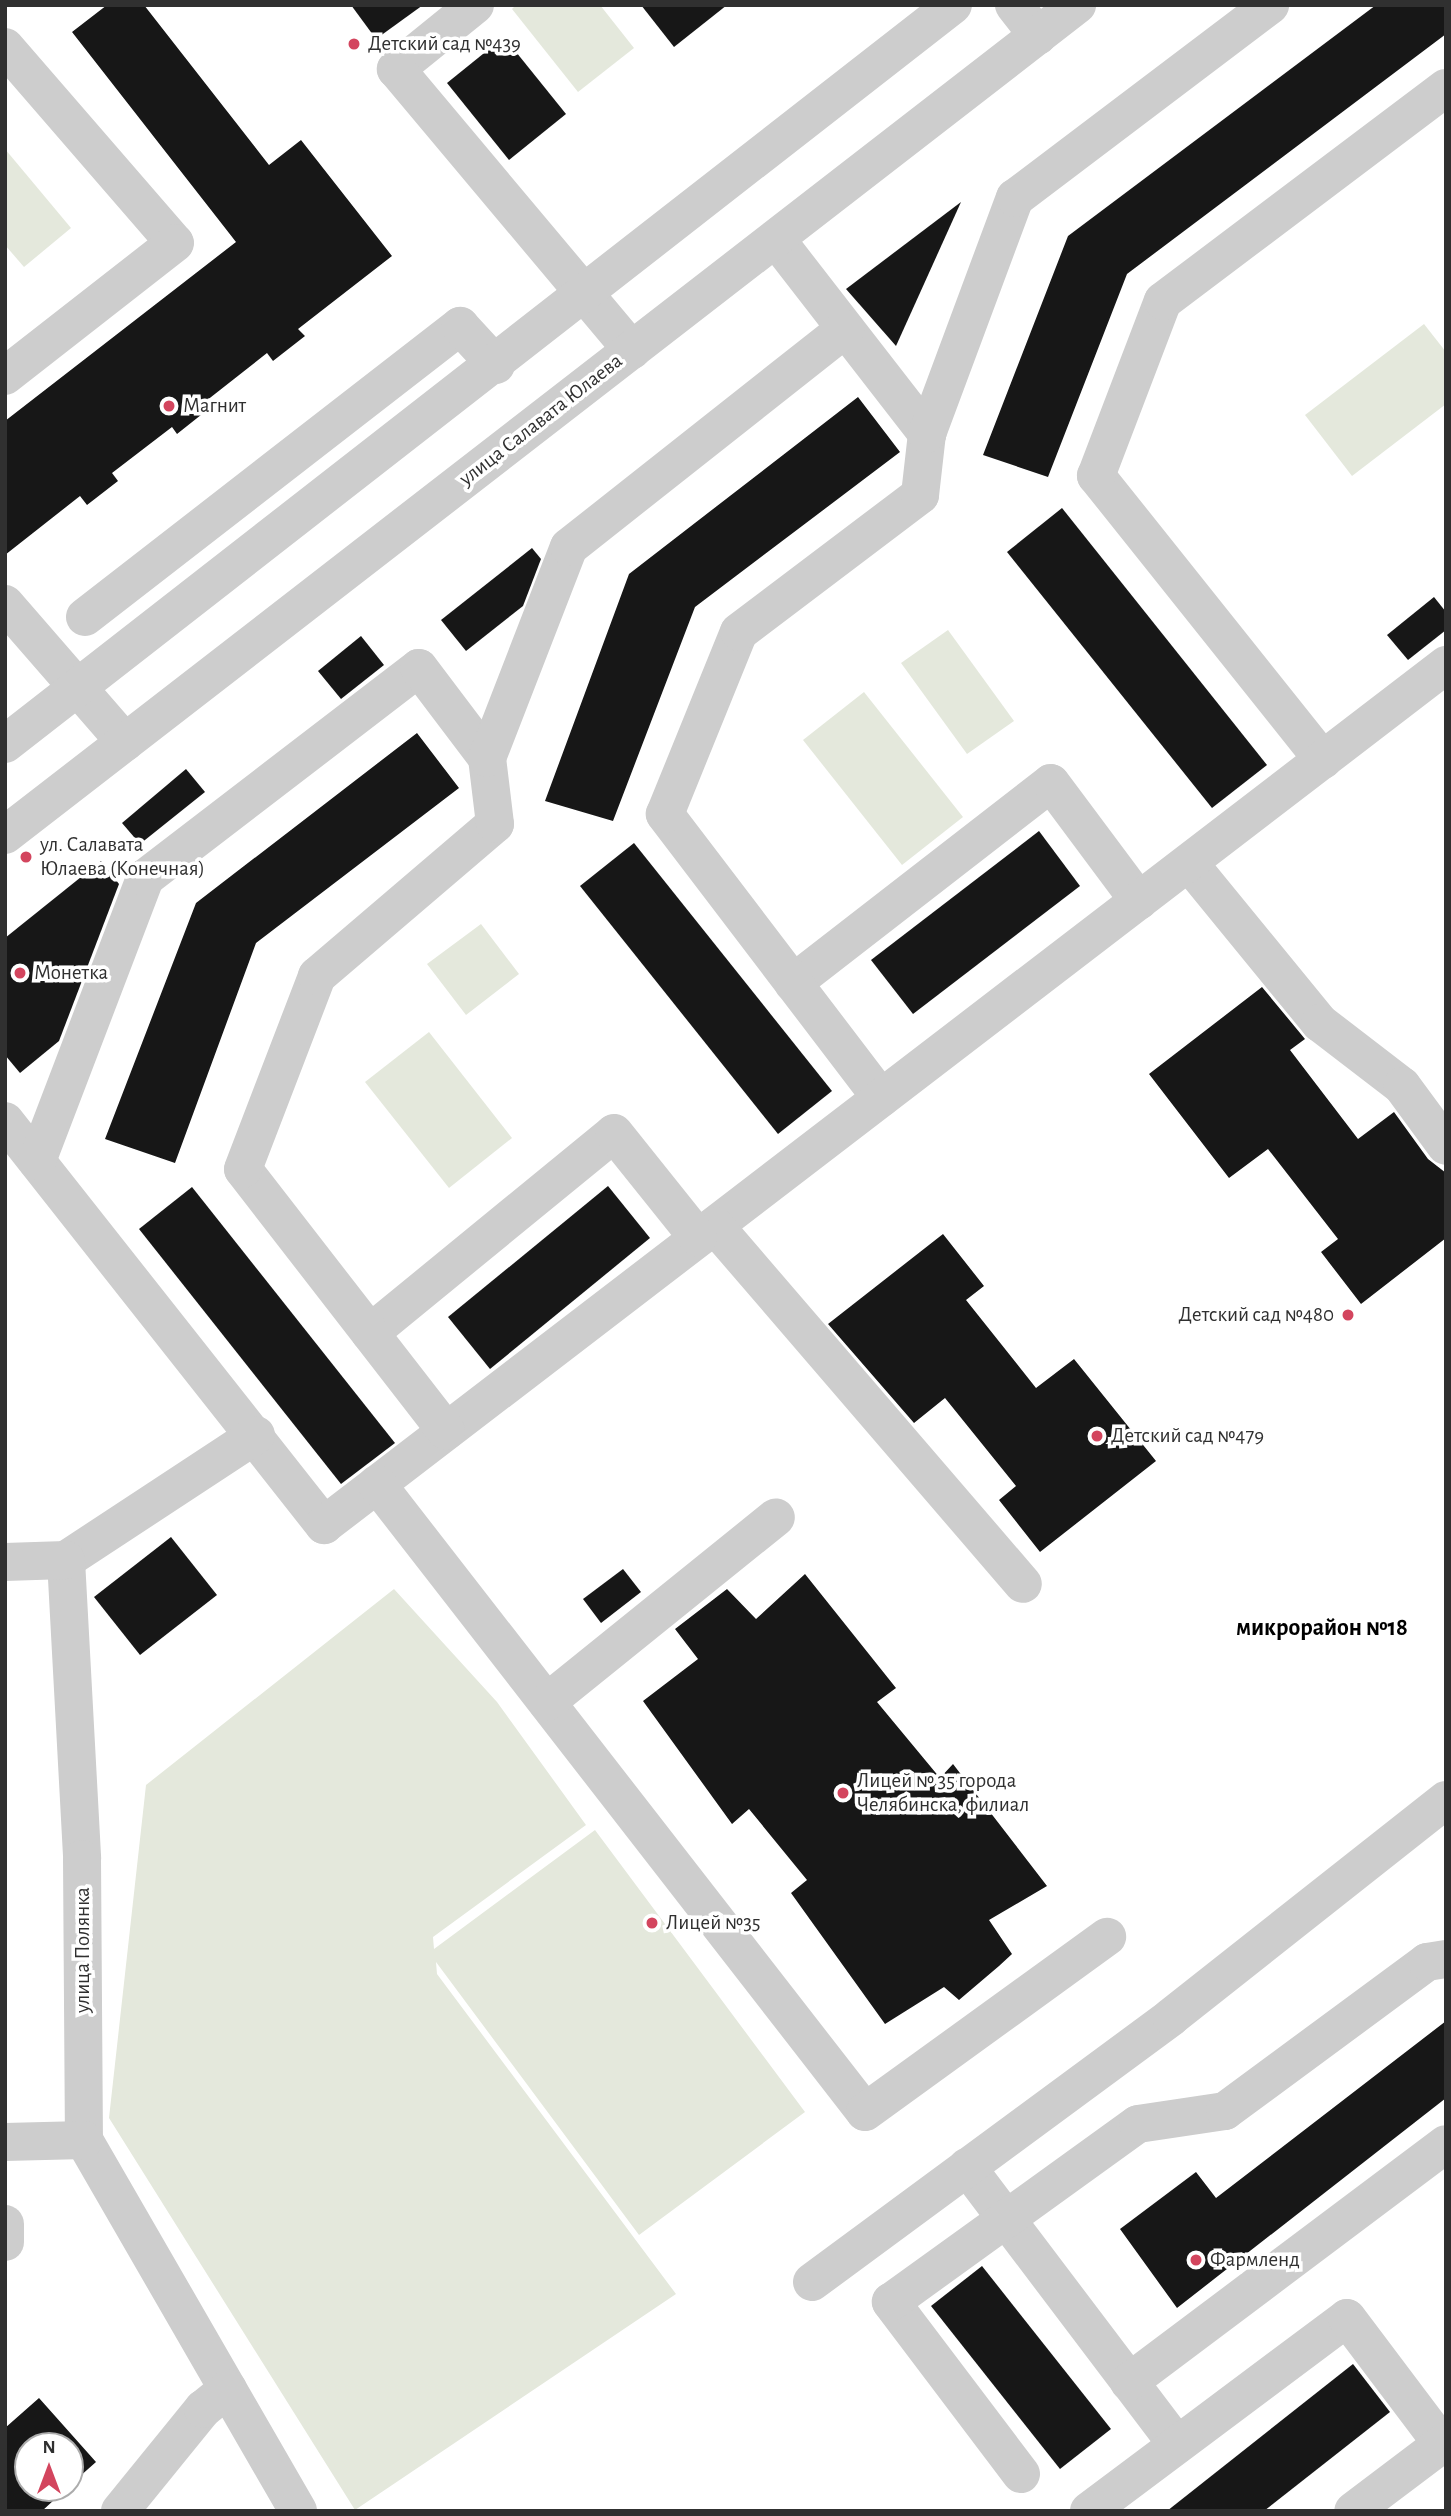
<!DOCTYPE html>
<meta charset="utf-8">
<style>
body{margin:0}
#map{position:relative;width:1451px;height:2516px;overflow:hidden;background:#fff;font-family:"Alegreya Sans",sans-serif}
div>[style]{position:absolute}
.green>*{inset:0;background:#e4e8dc}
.building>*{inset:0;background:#171717}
.minor>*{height:38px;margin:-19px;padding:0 19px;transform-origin:19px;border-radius:19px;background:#cdcdcd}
.dots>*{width:19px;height:19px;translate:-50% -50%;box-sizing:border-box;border:4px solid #fff;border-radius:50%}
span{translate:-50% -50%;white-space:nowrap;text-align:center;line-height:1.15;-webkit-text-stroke:7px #fff;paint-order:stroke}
.poi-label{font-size:21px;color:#303030}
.left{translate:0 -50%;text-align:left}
.right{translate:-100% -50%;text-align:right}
.street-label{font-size:21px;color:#303030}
.quarter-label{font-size:24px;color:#000;font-weight:700}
.frame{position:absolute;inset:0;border:7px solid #303030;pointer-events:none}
.north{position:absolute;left:14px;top:2432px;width:70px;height:70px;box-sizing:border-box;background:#fff;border:2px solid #acacac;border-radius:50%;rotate:0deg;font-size:19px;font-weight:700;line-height:28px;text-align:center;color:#303030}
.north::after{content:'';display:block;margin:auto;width:24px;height:32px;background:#d3455e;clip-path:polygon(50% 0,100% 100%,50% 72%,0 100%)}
</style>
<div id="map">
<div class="green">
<i style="clip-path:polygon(516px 5px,600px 5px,634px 48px,578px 92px,512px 9px)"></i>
<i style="clip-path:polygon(5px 149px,71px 228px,24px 267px,5px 245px)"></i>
<i style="clip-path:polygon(1424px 324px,1446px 352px,1446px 404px,1352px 476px,1305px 415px)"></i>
<i style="clip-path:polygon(948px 630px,1014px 721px,967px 754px,901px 663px)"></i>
<i style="clip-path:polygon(864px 692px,963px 817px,902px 865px,803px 740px)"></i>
<i style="clip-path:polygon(481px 924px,519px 974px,466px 1015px,427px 964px)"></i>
<i style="clip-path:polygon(429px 1032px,512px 1138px,449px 1188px,365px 1082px)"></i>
<i style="clip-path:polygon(394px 1589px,497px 1702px,586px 1825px,433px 1937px,434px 1949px,595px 1830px,805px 2112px,639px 2235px,436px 1962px,437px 1974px,676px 2294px,355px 2510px,109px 2118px,146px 1785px)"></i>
</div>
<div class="building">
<i style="clip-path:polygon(107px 5px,144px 5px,269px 165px,301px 140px,392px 256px,298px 329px,305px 336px,273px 361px,267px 353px,206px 401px,211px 407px,177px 434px,172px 427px,112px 473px,118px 481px,87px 505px,80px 496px,5px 555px,5px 421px,236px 242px,72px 32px)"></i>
<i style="clip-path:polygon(351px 5px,423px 5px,376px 39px)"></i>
<i style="clip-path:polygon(641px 5px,727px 5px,674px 47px)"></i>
<i style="clip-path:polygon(1376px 5px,1446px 5px,1446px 34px,1127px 274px,1048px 477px,983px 455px,1068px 236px)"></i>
<i style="clip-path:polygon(504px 37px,566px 114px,509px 160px,447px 83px)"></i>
<i style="clip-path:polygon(961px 202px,896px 346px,846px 289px)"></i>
<i style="clip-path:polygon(858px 397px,900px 452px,695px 607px,613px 821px,545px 801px,629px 574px)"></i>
<i style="clip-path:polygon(1062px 508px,1267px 765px,1212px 808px,1007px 552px)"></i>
<i style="clip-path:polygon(532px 548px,541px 559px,523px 606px,466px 651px,441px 620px)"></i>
<i style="clip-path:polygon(1434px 597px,1446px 612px,1446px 630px,1408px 660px,1387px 635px)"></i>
<i style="clip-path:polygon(361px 636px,384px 665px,341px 699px,318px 671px)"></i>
<i style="clip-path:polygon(417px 733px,459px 788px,256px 943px,175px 1163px,105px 1139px,196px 903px)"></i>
<i style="clip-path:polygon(186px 769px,205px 792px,140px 844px,122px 823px)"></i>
<i style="clip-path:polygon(1039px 831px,1080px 886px,913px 1014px,871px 960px)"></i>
<i style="clip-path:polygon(634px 843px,832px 1091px,778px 1134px,580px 886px)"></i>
<i style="clip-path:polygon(101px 861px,119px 884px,59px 1041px,20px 1073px,5px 1055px,5px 938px)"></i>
<i style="clip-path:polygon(1262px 987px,1305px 1039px,1290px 1050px,1358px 1139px,1394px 1112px,1428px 1159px,1446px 1173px,1446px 1238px,1361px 1304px,1321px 1252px,1338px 1239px,1268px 1149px,1229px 1178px,1149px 1074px)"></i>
<i style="clip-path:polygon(608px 1186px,650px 1238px,490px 1369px,448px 1317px)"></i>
<i style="clip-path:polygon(192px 1187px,395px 1443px,341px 1484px,139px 1229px)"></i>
<i style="clip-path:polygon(943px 1234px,984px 1286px,966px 1300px,1036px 1388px,1074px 1359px,1156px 1461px,1040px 1552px,999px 1500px,1016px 1486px,945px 1398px,914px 1423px,828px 1324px)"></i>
<i style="clip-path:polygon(171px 1537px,217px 1595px,140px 1655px,94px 1597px)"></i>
<i style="clip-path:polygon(623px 1569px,641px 1592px,601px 1623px,583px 1599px)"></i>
<i style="clip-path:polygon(805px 1574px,896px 1688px,877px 1702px,940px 1778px,953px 1764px,1047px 1886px,989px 1920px,1012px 1954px,999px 1966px,959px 2000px,944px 1987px,885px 2024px,791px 1893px,807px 1880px,749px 1809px,732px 1824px,643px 1701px,698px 1659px,675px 1629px,727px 1589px,756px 1619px)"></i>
<i style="clip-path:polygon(1446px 2021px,1446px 2098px,1177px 2308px,1120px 2229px,1196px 2172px,1216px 2198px)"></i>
<i style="clip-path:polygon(982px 2266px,1111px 2429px,1060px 2469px,931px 2306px)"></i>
<i style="clip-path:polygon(1353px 2364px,1390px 2412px,1264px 2511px,1167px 2511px)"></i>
<i style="clip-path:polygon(39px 2398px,96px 2462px,70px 2485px,70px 2446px,28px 2446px,28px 2488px,67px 2488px,42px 2511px,5px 2511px,5px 2428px)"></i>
</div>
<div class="minor">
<i style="left:475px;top:5px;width:102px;rotate:141deg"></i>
<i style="left:396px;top:69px;width:367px;rotate:50deg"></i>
<i style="left:1014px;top:5px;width:39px;rotate:52deg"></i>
<i style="left:5px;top:47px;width:259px;rotate:49.1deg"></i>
<i style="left:175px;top:243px;width:216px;rotate:142deg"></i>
<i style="left:776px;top:239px;width:247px;rotate:52.2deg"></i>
<i style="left:5px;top:604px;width:183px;rotate:49deg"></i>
<i style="left:85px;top:617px;width:475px;rotate:-37.8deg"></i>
<i style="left:460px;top:326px;width:53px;rotate:47.3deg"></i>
<i style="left:5px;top:744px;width:1202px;rotate:-37.94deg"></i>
<i style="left:1323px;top:760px;width:364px;rotate:-128.6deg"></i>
<i style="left:1096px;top:476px;width:187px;rotate:-69.1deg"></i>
<i style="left:1163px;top:301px;width:354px;rotate:-37deg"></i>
<i style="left:5px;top:835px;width:1356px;rotate:-37.75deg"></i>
<i style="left:1189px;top:863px;width:207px;rotate:50.7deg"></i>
<i style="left:1320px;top:1023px;width:103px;rotate:37.5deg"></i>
<i style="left:1402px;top:1086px;width:74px;rotate:53.7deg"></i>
<i style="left:793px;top:983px;width:326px;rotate:-37.8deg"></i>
<i style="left:1051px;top:783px;width:147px;rotate:53.3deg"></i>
<i style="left:881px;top:1098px;width:357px;rotate:-127.3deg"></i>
<i style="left:665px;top:814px;width:196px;rotate:-67.9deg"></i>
<i style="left:739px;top:632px;width:227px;rotate:-37.1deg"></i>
<i style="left:920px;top:495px;width:61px;rotate:-83.5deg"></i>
<i style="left:927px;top:434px;width:252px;rotate:-69.6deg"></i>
<i style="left:1015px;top:198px;width:320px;rotate:-37.1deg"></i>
<i style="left:5px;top:1121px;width:515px;rotate:51.71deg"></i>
<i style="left:324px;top:1525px;width:1414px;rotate:-37.47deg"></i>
<i style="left:37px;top:1161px;width:303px;rotate:-69.1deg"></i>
<i style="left:145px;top:878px;width:345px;rotate:-37.5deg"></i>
<i style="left:419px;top:668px;width:113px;rotate:52.9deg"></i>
<i style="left:715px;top:1226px;width:472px;rotate:49.3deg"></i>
<i style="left:370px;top:1333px;width:315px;rotate:-39.3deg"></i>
<i style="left:614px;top:1133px;width:134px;rotate:51.3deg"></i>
<i style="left:446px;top:1431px;width:331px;rotate:-127.8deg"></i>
<i style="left:243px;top:1169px;width:207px;rotate:-69deg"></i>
<i style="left:317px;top:976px;width:234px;rotate:-40.5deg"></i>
<i style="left:495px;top:824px;width:66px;rotate:-96.9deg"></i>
<i style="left:487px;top:758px;width:226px;rotate:-68.8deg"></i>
<i style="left:569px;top:547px;width:352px;rotate:-38.3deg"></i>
<i style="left:256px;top:1435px;width:227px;rotate:146.7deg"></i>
<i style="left:66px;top:1560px;width:299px;rotate:86.9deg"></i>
<i style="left:82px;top:1859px;width:281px;rotate:89.6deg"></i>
<i style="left:84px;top:2140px;width:428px;rotate:60deg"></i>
<i style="left:377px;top:1484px;width:795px;rotate:52.15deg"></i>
<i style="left:865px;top:2112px;width:299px;rotate:-35.9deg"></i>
<i style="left:5px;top:1562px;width:61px;rotate:-1.9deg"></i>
<i style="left:547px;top:1702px;width:294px;rotate:-38.9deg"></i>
<i style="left:5px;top:2142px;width:79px;rotate:-1.5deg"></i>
<i style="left:967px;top:2167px;width:348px;rotate:52.9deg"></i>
<i style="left:5px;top:2224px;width:18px;rotate:90deg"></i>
<i style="left:812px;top:2282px;width:446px;rotate:-36.4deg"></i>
<i style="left:1171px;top:2017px;width:350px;rotate:-38.3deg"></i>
<i style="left:1129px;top:2382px;width:396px;rotate:-36.9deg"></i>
<i style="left:1021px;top:2474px;width:216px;rotate:-127.1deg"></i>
<i style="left:891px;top:2302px;width:304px;rotate:-35.8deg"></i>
<i style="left:1138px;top:2124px;width:88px;rotate:-8.5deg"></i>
<i style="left:1225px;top:2111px;width:251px;rotate:-36.4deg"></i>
<i style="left:1427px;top:1962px;width:19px;rotate:-9deg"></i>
<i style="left:120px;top:2511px;width:132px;rotate:-50.9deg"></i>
<i style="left:203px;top:2409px;width:32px;rotate:-39deg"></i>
<i style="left:1089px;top:2511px;width:322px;rotate:-36.8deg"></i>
<i style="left:1347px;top:2318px;width:158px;rotate:53deg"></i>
<i style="left:1442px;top:2444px;width:111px;rotate:143deg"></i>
</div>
<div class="dots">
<i style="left:354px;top:44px;background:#d3455e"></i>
<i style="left:169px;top:406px;background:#d3455e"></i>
<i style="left:26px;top:857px;background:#d3455e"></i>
<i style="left:20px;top:973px;background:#d3455e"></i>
<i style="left:1348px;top:1315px;background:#d3455e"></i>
<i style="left:1097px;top:1436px;background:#d3455e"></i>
<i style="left:843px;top:1793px;background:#d3455e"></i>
<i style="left:652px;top:1923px;background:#d3455e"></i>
<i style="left:1196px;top:2260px;background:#d3455e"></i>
</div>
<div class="poi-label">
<span class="left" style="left:368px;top:44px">Детский сад №439</span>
<span class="left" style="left:183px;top:406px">Магнит</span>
<span class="left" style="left:40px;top:857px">ул. Салавата<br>Юлаева (Конечная)</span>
<span class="left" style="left:34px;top:973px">Монетка</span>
<span class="right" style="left:1334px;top:1315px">Детский сад №480</span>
<span class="left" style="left:1111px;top:1436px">Детский сад №479</span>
<span class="left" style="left:857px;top:1793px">Лицей № 35 города<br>Челябинска, филиал</span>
<span class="left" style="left:666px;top:1923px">Лицей №35</span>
<span class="left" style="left:1210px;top:2260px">Фармленд</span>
</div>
<div class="street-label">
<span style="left:541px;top:420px;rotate:-38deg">улица Салавата Юлаева</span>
<span style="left:83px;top:1950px;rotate:-90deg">улица Полянка</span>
</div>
<div class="quarter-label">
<span style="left:1322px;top:1629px">микрорайон №18</span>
</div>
<div class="frame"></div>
<div class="north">N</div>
</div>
